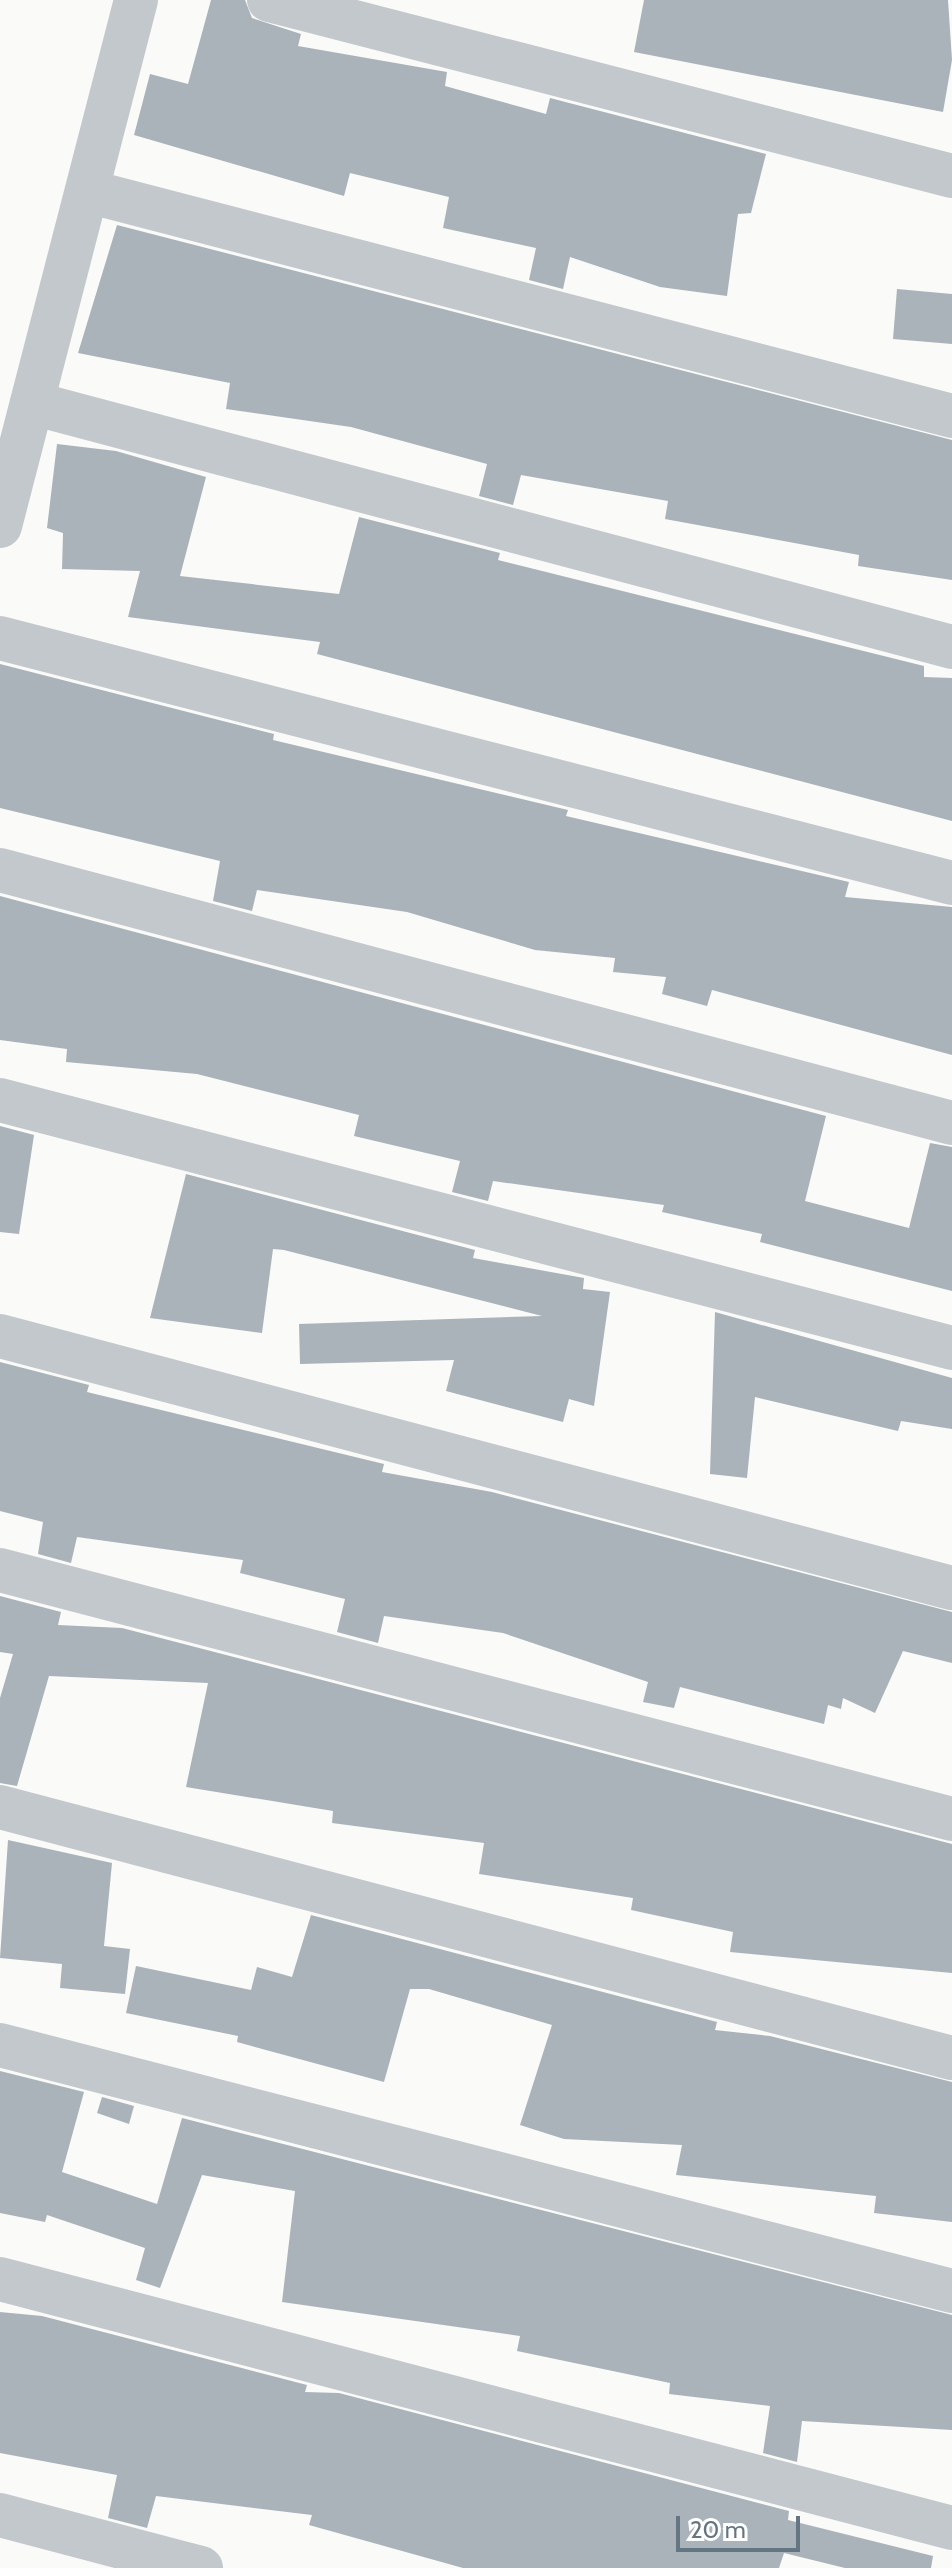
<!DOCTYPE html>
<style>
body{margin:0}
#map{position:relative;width:952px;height:2568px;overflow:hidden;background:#fafaf8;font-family:Cabin,sans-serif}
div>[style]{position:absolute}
.building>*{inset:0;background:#aab3b9}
.street>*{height:44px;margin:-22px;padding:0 22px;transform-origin:22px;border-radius:22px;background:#c3c8cc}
span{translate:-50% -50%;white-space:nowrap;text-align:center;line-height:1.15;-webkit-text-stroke:8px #fff;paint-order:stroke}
.scale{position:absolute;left:676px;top:2516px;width:124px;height:36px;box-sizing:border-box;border:4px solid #657683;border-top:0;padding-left:10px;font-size:24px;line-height:28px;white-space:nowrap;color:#657683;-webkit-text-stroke:6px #fff;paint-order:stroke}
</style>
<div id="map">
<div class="building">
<i style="clip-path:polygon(211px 0,245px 0,252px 18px,301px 34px,298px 46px,447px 72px,445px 86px,546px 114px,550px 98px,766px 154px,751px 213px,738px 214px,727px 296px,660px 287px,570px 257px,563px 289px,529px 280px,536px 248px,443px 228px,449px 197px,350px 173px,344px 196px,134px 135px,150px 74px,188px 84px)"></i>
<i style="clip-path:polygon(644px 0,948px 0,952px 60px,943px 112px,634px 52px)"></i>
<i style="clip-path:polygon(117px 225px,952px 440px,952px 580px,858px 566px,859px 555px,665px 519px,668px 501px,521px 475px,513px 505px,479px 496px,487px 464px,351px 427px,226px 409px,230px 383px,78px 353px)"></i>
<i style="clip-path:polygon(897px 289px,952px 294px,952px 344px,893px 339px)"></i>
<i style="clip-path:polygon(57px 444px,116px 451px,206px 477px,180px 576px,339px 594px,359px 517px,500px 553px,498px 560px,924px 666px,924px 677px,952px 678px,952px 821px,317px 654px,320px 642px,128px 617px,140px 571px,62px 569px,63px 533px,47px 528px)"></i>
<i style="clip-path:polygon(0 664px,274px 734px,273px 740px,568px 810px,566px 816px,849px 882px,845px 897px,952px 907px,952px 1055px,712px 990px,707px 1006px,662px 994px,666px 977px,613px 972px,615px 958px,535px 950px,407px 912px,257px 890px,252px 911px,213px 901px,220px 861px,0 808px)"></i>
<i style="clip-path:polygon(0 896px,826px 1116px,805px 1201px,909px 1228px,930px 1143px,952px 1147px,952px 1291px,760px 1242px,762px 1234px,662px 1212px,664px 1205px,493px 1181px,488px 1201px,452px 1192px,460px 1161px,354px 1136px,359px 1115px,197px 1074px,66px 1062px,67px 1049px,0 1040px)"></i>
<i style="clip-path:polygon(0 1126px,34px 1135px,19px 1234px,0 1232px)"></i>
<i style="clip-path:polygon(186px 1174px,475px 1250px,473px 1258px,584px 1278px,583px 1289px,610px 1292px,594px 1406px,569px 1399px,563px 1422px,446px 1391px,454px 1360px,300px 1364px,299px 1324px,542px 1316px,284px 1250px,273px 1249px,262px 1333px,150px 1318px)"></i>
<i style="clip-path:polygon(715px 1312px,952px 1378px,952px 1429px,901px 1421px,898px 1431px,755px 1397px,747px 1478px,710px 1474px)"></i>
<i style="clip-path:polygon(0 1362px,89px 1385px,87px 1392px,384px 1464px,382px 1472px,492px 1492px,952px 1612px,952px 1663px,903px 1651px,875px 1713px,843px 1698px,841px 1709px,828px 1705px,824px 1724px,680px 1687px,674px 1708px,643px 1702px,648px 1682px,503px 1633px,384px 1616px,378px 1643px,337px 1632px,345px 1599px,240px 1573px,243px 1560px,77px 1537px,71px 1563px,38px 1554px,43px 1522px,0 1511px)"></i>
<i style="clip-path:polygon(0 1596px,61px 1612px,58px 1625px,122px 1628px,952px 1844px,952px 1973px,730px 1952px,733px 1932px,631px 1910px,633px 1898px,479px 1874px,484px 1843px,332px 1823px,333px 1811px,186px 1787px,208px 1683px,49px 1676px,17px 1786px,0 1783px,0 1698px,13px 1654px,0 1652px)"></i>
<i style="clip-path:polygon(8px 1840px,112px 1863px,104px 1946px,130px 1949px,125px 1994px,60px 1988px,62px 1964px,0 1958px)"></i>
<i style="clip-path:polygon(311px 1915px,717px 2022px,715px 2030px,770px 2036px,952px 2082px,952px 2222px,874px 2213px,876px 2196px,676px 2175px,682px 2145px,564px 2139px,520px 2125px,552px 2025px,429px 1989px,410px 1989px,384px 2082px,237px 2042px,238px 2036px,126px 2013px,136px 1966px,251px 1990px,257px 1967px,292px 1977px)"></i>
<i style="clip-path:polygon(0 2071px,84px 2092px,62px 2172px,157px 2204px,182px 2118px,952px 2315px,952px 2430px,802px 2421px,797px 2462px,763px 2453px,770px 2406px,669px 2394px,670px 2383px,517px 2351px,520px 2336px,282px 2302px,295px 2191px,202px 2175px,160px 2288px,136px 2280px,145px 2248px,47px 2215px,45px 2222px,0 2213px)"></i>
<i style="clip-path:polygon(102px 2097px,134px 2106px,129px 2124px,97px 2113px)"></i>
<i style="clip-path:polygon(0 2312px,42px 2316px,307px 2385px,305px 2392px,339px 2393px,789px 2511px,788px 2520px,933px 2556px,931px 2568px,845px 2568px,784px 2553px,779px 2568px,463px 2568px,309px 2525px,312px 2515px,156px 2496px,147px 2528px,108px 2518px,117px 2475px,0 2453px)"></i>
</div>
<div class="street">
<i style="left:269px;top:0;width:705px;rotate:14.45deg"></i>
<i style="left:87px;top:191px;width:894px;rotate:14.58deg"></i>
<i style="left:32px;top:403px;width:952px;rotate:14.85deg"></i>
<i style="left:0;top:526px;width:543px;rotate:-75.5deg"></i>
<i style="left:0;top:638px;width:983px;rotate:14.43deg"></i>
<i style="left:0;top:870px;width:985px;rotate:14.88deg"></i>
<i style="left:0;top:1100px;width:984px;rotate:14.6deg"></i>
<i style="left:0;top:1336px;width:985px;rotate:14.83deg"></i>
<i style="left:0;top:1570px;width:984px;rotate:14.66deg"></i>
<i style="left:0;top:1807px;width:985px;rotate:14.77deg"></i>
<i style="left:0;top:2045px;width:983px;rotate:14.49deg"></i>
<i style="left:0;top:2279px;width:984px;rotate:14.66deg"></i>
<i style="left:0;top:2515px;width:208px;rotate:14.8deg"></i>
</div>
<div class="scale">20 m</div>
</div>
